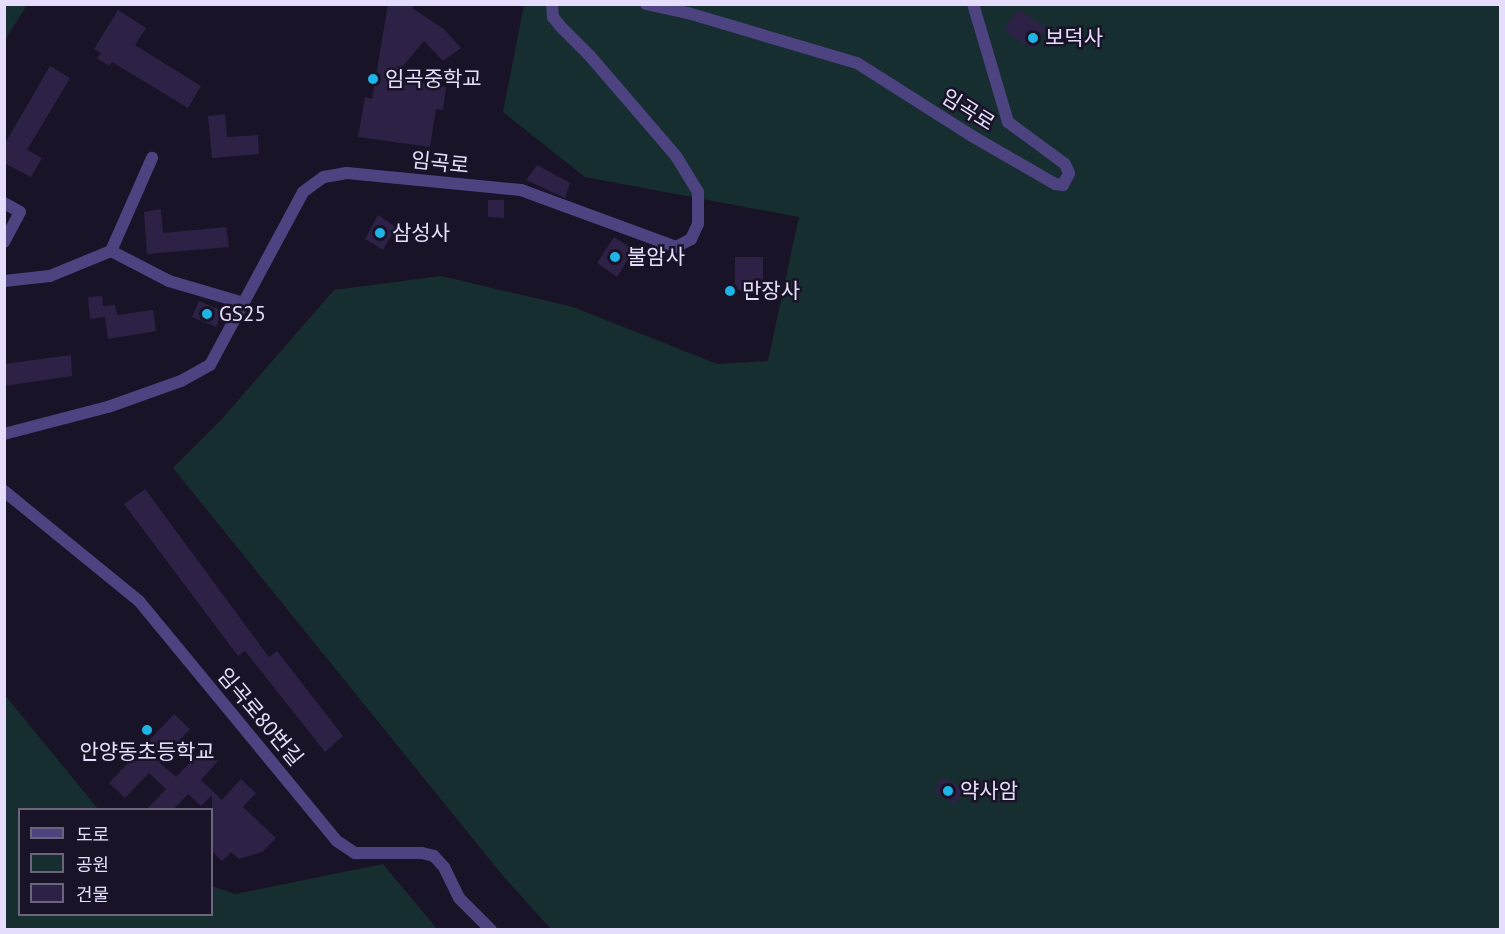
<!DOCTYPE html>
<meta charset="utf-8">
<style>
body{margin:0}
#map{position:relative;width:1505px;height:934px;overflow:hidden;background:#191327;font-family:"PT Sans","Noto Sans KR",sans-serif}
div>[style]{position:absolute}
.green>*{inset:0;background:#172e30}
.building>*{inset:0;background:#2e2146}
.minor>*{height:12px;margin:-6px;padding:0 6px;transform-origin:6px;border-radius:6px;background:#4e4381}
.tertiary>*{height:12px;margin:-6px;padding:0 6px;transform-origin:6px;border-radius:6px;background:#4e4381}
.dots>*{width:16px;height:16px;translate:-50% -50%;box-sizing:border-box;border:3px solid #191327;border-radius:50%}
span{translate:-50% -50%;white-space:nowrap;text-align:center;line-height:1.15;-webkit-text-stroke:5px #191327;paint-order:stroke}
.poi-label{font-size:21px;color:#e5ddfb}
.left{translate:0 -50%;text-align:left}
.street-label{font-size:21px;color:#e5ddfb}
.frame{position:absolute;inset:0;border:6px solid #e5ddfb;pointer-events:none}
.legend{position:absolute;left:18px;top:808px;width:195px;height:108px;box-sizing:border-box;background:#191327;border:2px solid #6b647c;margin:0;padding:8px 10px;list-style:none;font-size:18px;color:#e5ddfb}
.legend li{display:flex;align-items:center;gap:12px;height:30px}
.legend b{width:30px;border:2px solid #6b647c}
</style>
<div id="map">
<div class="green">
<i style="clip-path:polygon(5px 4px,27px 5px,5px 40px,4px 5px)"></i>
<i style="clip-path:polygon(524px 5px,1500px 5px,1500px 929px,551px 929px,503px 876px,173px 468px,221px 420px,334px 290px,441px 276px,573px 307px,717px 364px,768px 361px,799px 217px,585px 177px,503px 112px)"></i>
<i style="clip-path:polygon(4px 694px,98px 809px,20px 810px,20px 914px,212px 914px,212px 886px,235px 894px,383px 864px,437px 929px,5px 929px)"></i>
</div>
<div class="building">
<i style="clip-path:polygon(388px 4px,416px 4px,412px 8px,444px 29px,461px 48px,443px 61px,424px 41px,393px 78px,446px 87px,443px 110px,436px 109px,430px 147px,358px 137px,365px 97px,372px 99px)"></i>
<i style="clip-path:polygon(1018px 9px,1046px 28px,1032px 49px,1004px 30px)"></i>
<i style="clip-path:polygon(118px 10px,146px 28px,135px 45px,201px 86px,188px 108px,112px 62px,109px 66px,97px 58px,101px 53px,94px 49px)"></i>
<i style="clip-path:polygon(50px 66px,70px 78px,27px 150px,42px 158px,31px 177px,4px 163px,4px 145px)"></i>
<i style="clip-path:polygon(225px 114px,227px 137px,258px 135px,259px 154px,212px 158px,208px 116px)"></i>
<i style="clip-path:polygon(537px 165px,570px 183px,565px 198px,526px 180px)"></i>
<i style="clip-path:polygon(488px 200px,504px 200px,504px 218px,488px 217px)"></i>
<i style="clip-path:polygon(161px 209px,163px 233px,226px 227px,229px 247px,147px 254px,144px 212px)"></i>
<i style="clip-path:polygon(378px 215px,396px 227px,383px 250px,365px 239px)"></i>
<i style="clip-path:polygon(614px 237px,634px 250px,617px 277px,597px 263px)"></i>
<i style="clip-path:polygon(735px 257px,763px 257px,763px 290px,735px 290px)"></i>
<i style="clip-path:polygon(102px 296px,103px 306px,115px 305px,117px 315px,153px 310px,156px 331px,108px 339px,105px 317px,90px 319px,88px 297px)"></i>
<i style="clip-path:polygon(199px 301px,223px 311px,216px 327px,192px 317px)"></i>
<i style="clip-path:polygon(71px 355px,72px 376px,4px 386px,4px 364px)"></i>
<i style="clip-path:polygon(145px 489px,269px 657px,277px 651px,343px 736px,325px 752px,245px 651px,238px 656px,124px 504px)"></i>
<i style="clip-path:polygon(174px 714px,190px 729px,159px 762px,176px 777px,204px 748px,218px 761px,201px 780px,222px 800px,241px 779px,256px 793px,243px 807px,276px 838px,262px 852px,239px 859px,231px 852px,222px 861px,212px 851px,212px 795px,201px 806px,188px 794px,173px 810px,146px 810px,166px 789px,149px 773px,125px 798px,109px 783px)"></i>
<i style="clip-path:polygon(942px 777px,963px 789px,955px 804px,934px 792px)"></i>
</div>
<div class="minor">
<i style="left:552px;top:4px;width:13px;rotate:86deg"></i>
<i style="left:553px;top:17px;width:13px;rotate:51deg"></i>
<i style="left:561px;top:27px;width:41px;rotate:45deg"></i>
<i style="left:590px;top:56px;width:132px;rotate:49.3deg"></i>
<i style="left:676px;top:156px;width:42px;rotate:58.6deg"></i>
<i style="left:698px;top:192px;width:32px;rotate:90deg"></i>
<i style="left:698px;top:224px;width:17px;rotate:115deg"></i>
<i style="left:691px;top:239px;width:17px;rotate:152deg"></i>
<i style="left:646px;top:4px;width:43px;rotate:12.1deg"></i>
<i style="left:688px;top:13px;width:176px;rotate:16.5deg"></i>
<i style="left:857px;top:63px;width:136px;rotate:32.4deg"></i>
<i style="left:972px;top:136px;width:96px;rotate:30deg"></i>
<i style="left:1055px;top:184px;width:8px;rotate:7deg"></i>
<i style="left:1063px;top:185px;width:13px;rotate:-63deg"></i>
<i style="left:1069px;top:173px;width:10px;rotate:-114deg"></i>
<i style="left:1065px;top:164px;width:71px;rotate:-143.6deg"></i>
<i style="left:1008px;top:122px;width:123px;rotate:-106.5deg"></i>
<i style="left:4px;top:203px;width:18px;rotate:29deg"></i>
<i style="left:20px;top:212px;width:34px;rotate:118deg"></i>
<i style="left:111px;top:251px;width:102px;rotate:-66.2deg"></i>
<i style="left:4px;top:281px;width:46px;rotate:-6.2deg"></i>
<i style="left:50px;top:276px;width:66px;rotate:-22.3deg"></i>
<i style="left:111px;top:251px;width:65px;rotate:27.3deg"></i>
<i style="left:169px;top:281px;width:78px;rotate:16.3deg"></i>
<i style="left:4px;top:491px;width:174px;rotate:39.2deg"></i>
<i style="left:139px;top:601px;width:311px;rotate:50.5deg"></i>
<i style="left:337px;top:841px;width:22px;rotate:34deg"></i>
<i style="left:355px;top:853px;width:67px"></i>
<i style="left:422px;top:853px;width:12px;rotate:14deg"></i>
<i style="left:434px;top:856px;width:15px;rotate:48deg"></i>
<i style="left:444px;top:867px;width:34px;rotate:64deg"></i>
<i style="left:459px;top:898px;width:45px;rotate:45deg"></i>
</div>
<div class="tertiary">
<i style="left:4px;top:434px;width:107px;rotate:-14.6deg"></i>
<i style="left:108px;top:407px;width:77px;rotate:-19.6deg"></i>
<i style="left:181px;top:381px;width:33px;rotate:-29deg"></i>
<i style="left:210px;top:365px;width:196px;rotate:-61.7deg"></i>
<i style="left:303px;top:192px;width:26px;rotate:-36deg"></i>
<i style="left:324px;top:177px;width:23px;rotate:-10deg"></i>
<i style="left:347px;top:173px;width:175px;rotate:5.6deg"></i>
<i style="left:521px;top:190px;width:165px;rotate:20.2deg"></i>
</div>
<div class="dots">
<i style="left:1033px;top:38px;background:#1eb5e6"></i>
<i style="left:373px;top:79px;background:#1eb5e6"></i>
<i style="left:380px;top:233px;background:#1eb5e6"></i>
<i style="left:615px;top:257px;background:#1eb5e6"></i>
<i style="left:730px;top:291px;background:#1eb5e6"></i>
<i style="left:207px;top:314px;background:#1eb5e6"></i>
<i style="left:147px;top:730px;background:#1eb5e6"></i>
<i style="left:948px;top:791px;background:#1eb5e6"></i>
</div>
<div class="poi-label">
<span class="left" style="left:1045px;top:38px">보덕사</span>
<span class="left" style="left:385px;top:79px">임곡중학교</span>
<span class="left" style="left:392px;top:233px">삼성사</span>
<span class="left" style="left:627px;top:257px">불암사</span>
<span class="left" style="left:742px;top:291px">만장사</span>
<span class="left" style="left:219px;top:314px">GS25</span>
<span style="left:147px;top:752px">안양동초등학교</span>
<span class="left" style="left:960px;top:791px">약사암</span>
</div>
<div class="street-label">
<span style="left:968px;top:110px;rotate:32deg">임곡로</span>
<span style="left:440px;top:163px;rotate:6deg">임곡로</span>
<span style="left:260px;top:717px;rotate:50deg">임곡로80번길</span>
</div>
<div class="frame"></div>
<ul class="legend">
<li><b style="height:8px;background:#4e4381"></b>도로</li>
<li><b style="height:16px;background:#172e30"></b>공원</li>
<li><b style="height:16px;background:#2e2146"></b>건물</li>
</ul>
</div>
